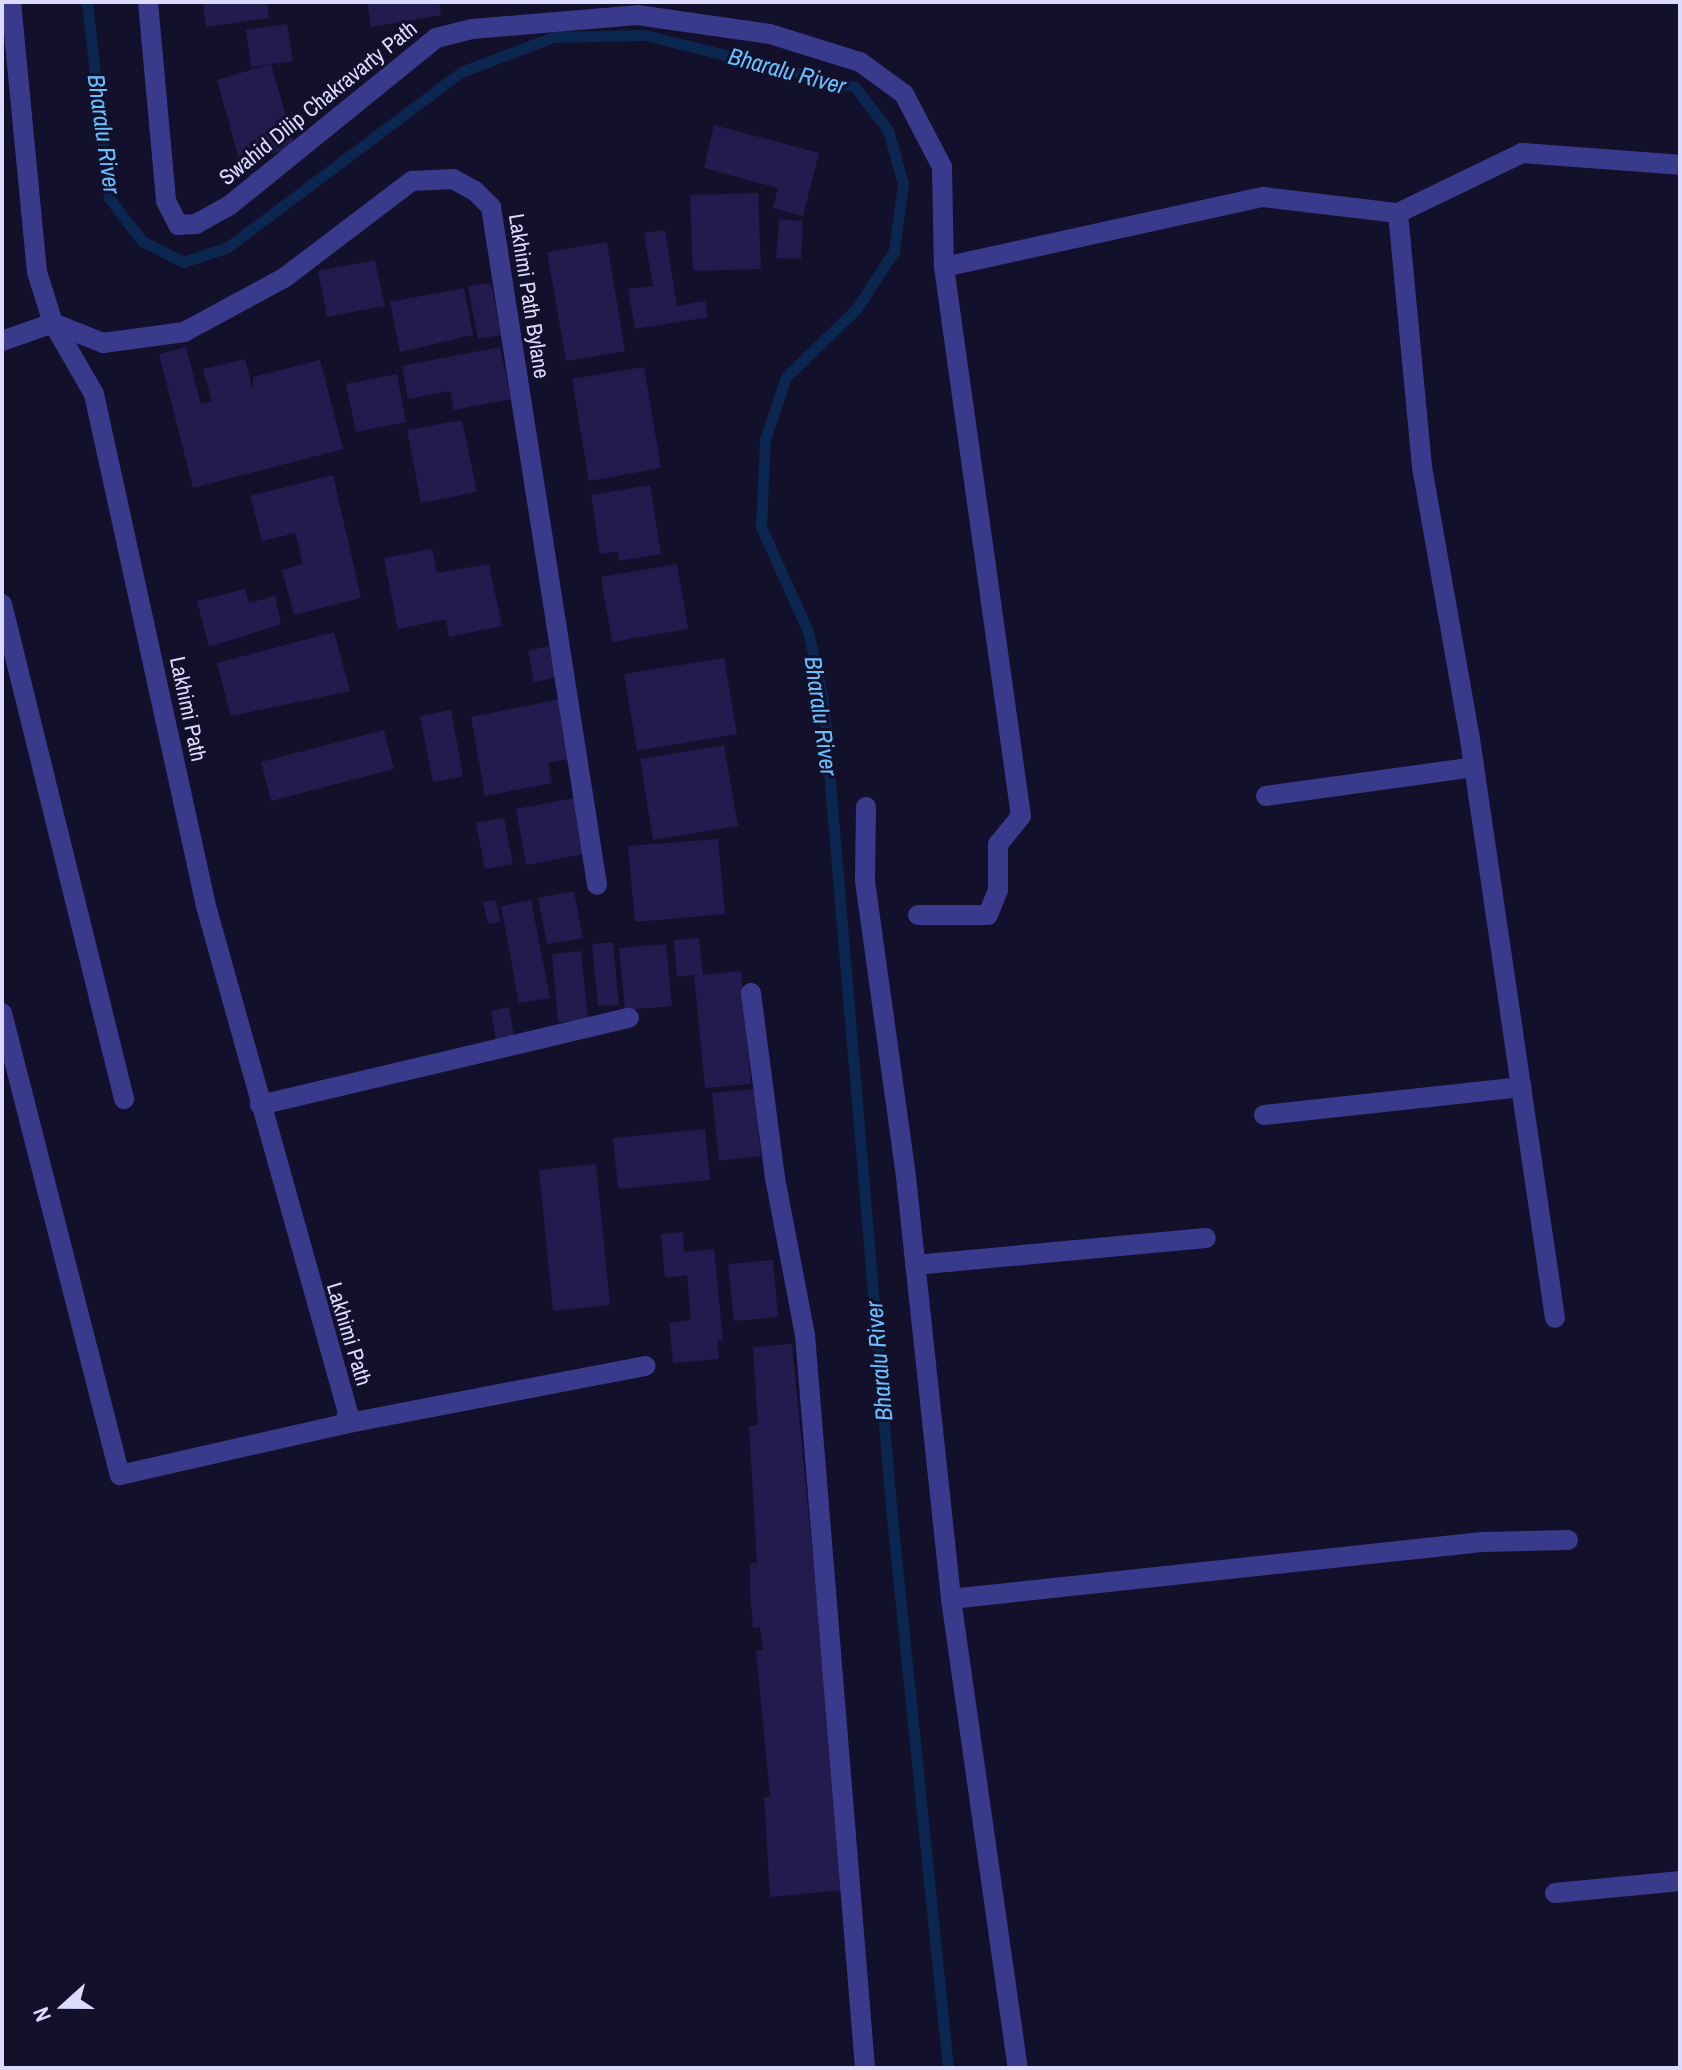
<!DOCTYPE html>
<style>
body{margin:0}
#map{position:relative;width:1682px;height:2070px;overflow:hidden;background:#13102b;font-family:"Archivo Narrow",sans-serif}
div>[style]{position:absolute}
.stream>*{height:11px;margin:-5.5px;padding:0 5.5px;transform-origin:5.5px;border-radius:5.5px;background:#0b274f}
.building>*{inset:0;background:#231b4d}
.minor>*{height:20px;margin:-10px;padding:0 10px;transform-origin:10px;border-radius:10px;background:#393a8c}
span{translate:-50% -50%;white-space:nowrap;text-align:center;line-height:1.15;-webkit-text-stroke:6px #13102b;paint-order:stroke}
.street-label{font-size:22px;color:#dddaff}
.water-label{font-size:24px;color:#68c0ff;font-style:italic}
.frame{position:absolute;inset:0;border:4px solid #dddaff;pointer-events:none}
.north{position:absolute;left:24px;top:1966px;width:80px;height:80px;-webkit-text-stroke:6px #13102b;paint-order:stroke;rotate:249deg;font-size:22px;font-weight:700;line-height:32px;text-align:center;color:#dddaff}
.north::after{content:'';display:block;margin:auto;width:28px;height:36px;background:#dddaff;clip-path:polygon(50% 0,100% 100%,50% 72%,0 100%)}
</style>
<div id="map">
<div class="stream">
<i style="left:87px;top:2px;width:197px;rotate:83.6deg"></i>
<i style="left:109px;top:198px;width:54px;rotate:52.5deg"></i>
<i style="left:142px;top:241px;width:46px;rotate:27.1deg"></i>
<i style="left:183px;top:262px;width:47px;rotate:-18.4deg"></i>
<i style="left:228px;top:247px;width:291px;rotate:-36.9deg"></i>
<i style="left:461px;top:72px;width:98px;rotate:-20.8deg"></i>
<i style="left:553px;top:37px;width:92px;rotate:-1.2deg"></i>
<i style="left:645px;top:35px;width:216px;rotate:13.9deg"></i>
<i style="left:855px;top:87px;width:54px;rotate:52.5deg"></i>
<i style="left:888px;top:130px;width:56px;rotate:74.5deg"></i>
<i style="left:903px;top:184px;width:68px;rotate:97.7deg"></i>
<i style="left:894px;top:251px;width:68px;rotate:123deg"></i>
<i style="left:857px;top:308px;width:99px;rotate:135.8deg"></i>
<i style="left:786px;top:377px;width:65px;rotate:108.7deg"></i>
<i style="left:765px;top:439px;width:88px;rotate:92.6deg"></i>
<i style="left:761px;top:527px;width:114px;rotate:65.7deg"></i>
<i style="left:808px;top:631px;width:71px;rotate:77.7deg"></i>
<i style="left:823px;top:700px;width:810px;rotate:85.18deg"></i>
<i style="left:891px;top:1507px;width:564px;rotate:84.2deg"></i>
</div>
<div class="building">
<i style="clip-path:polygon(203px 2px,267px 2px,269px 18px,206px 27px)"></i>
<i style="clip-path:polygon(367px 2px,439px 2px,441px 15px,371px 27px)"></i>
<i style="clip-path:polygon(287px 24px,293px 61px,251px 67px,246px 30px)"></i>
<i style="clip-path:polygon(271px 64px,295px 147px,240px 163px,217px 80px)"></i>
<i style="clip-path:polygon(714px 125px,819px 153px,803px 216px,773px 208px,778px 188px,704px 168px)"></i>
<i style="clip-path:polygon(758px 193px,761px 269px,693px 271px,690px 195px)"></i>
<i style="clip-path:polygon(779px 219px,803px 221px,801px 259px,776px 258px)"></i>
<i style="clip-path:polygon(665px 230px,677px 306px,705px 301px,708px 317px,635px 329px,628px 289px,653px 286px,644px 233px)"></i>
<i style="clip-path:polygon(607px 242px,625px 351px,566px 361px,547px 252px)"></i>
<i style="clip-path:polygon(375px 260px,385px 306px,327px 317px,318px 271px)"></i>
<i style="clip-path:polygon(491px 283px,501px 335px,478px 339px,468px 287px)"></i>
<i style="clip-path:polygon(464px 288px,473px 335px,400px 352px,390px 302px)"></i>
<i style="clip-path:polygon(186px 347px,201px 404px,212px 401px,203px 369px,245px 359px,253px 391px,253px 377px,320px 360px,343px 449px,193px 488px,159px 354px)"></i>
<i style="clip-path:polygon(500px 347px,511px 399px,454px 410px,450px 391px,408px 399px,402px 366px)"></i>
<i style="clip-path:polygon(644px 367px,661px 468px,589px 481px,572px 379px)"></i>
<i style="clip-path:polygon(397px 374px,406px 422px,356px 432px,346px 384px)"></i>
<i style="clip-path:polygon(462px 420px,477px 492px,421px 503px,407px 430px)"></i>
<i style="clip-path:polygon(333px 475px,361px 598px,294px 615px,282px 570px,303px 564px,295px 533px,262px 541px,250px 496px)"></i>
<i style="clip-path:polygon(650px 485px,661px 554px,619px 561px,618px 551px,600px 554px,591px 495px)"></i>
<i style="clip-path:polygon(432px 549px,437px 573px,489px 564px,502px 626px,449px 637px,446px 619px,398px 629px,384px 558px)"></i>
<i style="clip-path:polygon(677px 564px,688px 629px,612px 642px,601px 577px)"></i>
<i style="clip-path:polygon(245px 589px,249px 603px,275px 596px,281px 624px,209px 647px,197px 601px)"></i>
<i style="clip-path:polygon(334px 632px,350px 691px,231px 716px,217px 663px)"></i>
<i style="clip-path:polygon(549px 646px,555px 678px,534px 682px,528px 651px)"></i>
<i style="clip-path:polygon(724px 658px,737px 734px,637px 751px,624px 674px)"></i>
<i style="clip-path:polygon(561px 699px,573px 758px,548px 763px,552px 783px,485px 796px,471px 717px)"></i>
<i style="clip-path:polygon(451px 710px,463px 776px,433px 782px,420px 716px)"></i>
<i style="clip-path:polygon(384px 730px,394px 769px,271px 801px,261px 762px)"></i>
<i style="clip-path:polygon(724px 745px,738px 826px,653px 840px,640px 759px)"></i>
<i style="clip-path:polygon(574px 798px,584px 854px,526px 865px,516px 809px)"></i>
<i style="clip-path:polygon(504px 818px,513px 864px,485px 869px,476px 823px)"></i>
<i style="clip-path:polygon(718px 839px,725px 914px,635px 922px,628px 846px)"></i>
<i style="clip-path:polygon(574px 891px,583px 938px,547px 944px,538px 898px)"></i>
<i style="clip-path:polygon(496px 900px,500px 922px,488px 924px,483px 902px)"></i>
<i style="clip-path:polygon(531px 900px,550px 998px,519px 1003px,501px 906px)"></i>
<i style="clip-path:polygon(699px 938px,703px 975px,741px 971px,751px 1084px,705px 1088px,694px 975px,677px 977px,674px 940px)"></i>
<i style="clip-path:polygon(613px 942px,619px 1005px,598px 1006px,592px 944px)"></i>
<i style="clip-path:polygon(666px 944px,672px 1006px,625px 1010px,619px 948px)"></i>
<i style="clip-path:polygon(581px 951px,588px 1019px,558px 1022px,552px 954px)"></i>
<i style="clip-path:polygon(509px 1007px,514px 1036px,496px 1040px,491px 1011px)"></i>
<i style="clip-path:polygon(754px 1089px,761px 1156px,719px 1161px,712px 1093px)"></i>
<i style="clip-path:polygon(705px 1129px,710px 1180px,618px 1189px,613px 1138px)"></i>
<i style="clip-path:polygon(596px 1164px,610px 1305px,553px 1311px,539px 1170px)"></i>
<i style="clip-path:polygon(683px 1232px,684px 1252px,714px 1249px,723px 1340px,717px 1341px,719px 1359px,673px 1363px,669px 1323px,691px 1320px,687px 1275px,665px 1278px,661px 1234px)"></i>
<i style="clip-path:polygon(773px 1260px,778px 1317px,734px 1321px,728px 1264px)"></i>
<i style="clip-path:polygon(792px 1344px,845px 1890px,770px 1897px,764px 1797px,770px 1797px,756px 1651px,763px 1650px,760px 1627px,753px 1628px,750px 1592px,750px 1563px,757px 1563px,749px 1426px,758px 1425px,753px 1347px)"></i>
</div>
<div class="minor">
<i style="left:11px;top:2px;width:271px;rotate:84.5deg"></i>
<i style="left:37px;top:272px;width:53px;rotate:72.6deg"></i>
<i style="left:53px;top:323px;width:82px;rotate:60deg"></i>
<i style="left:94px;top:394px;width:524px;rotate:77.66deg"></i>
<i style="left:206px;top:906px;width:527px;rotate:74.35deg"></i>
<i style="left:348px;top:1413px;width:12px;rotate:110deg"></i>
<i style="left:148px;top:2px;width:200px;rotate:84.8deg"></i>
<i style="left:166px;top:201px;width:27px;rotate:63deg"></i>
<i style="left:178px;top:225px;width:18px;rotate:-3deg"></i>
<i style="left:196px;top:224px;width:39px;rotate:-29deg"></i>
<i style="left:230px;top:205px;width:265px;rotate:-39deg"></i>
<i style="left:436px;top:38px;width:37px;rotate:-14deg"></i>
<i style="left:472px;top:29px;width:166px;rotate:-4.8deg"></i>
<i style="left:637px;top:15px;width:134px;rotate:8.1deg"></i>
<i style="left:770px;top:34px;width:94px;rotate:17.3deg"></i>
<i style="left:860px;top:62px;width:54px;rotate:36deg"></i>
<i style="left:904px;top:94px;width:82px;rotate:62.5deg"></i>
<i style="left:942px;top:167px;width:100px;rotate:88.9deg"></i>
<i style="left:944px;top:267px;width:554px;rotate:82.02deg"></i>
<i style="left:1021px;top:816px;width:36px;rotate:129deg"></i>
<i style="left:998px;top:844px;width:46px;rotate:90deg"></i>
<i style="left:998px;top:890px;width:27px;rotate:112deg"></i>
<i style="left:988px;top:915px;width:70px;rotate:180deg"></i>
<i style="left:1398px;top:213px;width:255px;rotate:84.6deg"></i>
<i style="left:1422px;top:467px;width:276px;rotate:80deg"></i>
<i style="left:1470px;top:739px;width:585px;rotate:81.65deg"></i>
<i style="left:944px;top:267px;width:327px;rotate:-12.4deg"></i>
<i style="left:1263px;top:197px;width:136px;rotate:6.8deg"></i>
<i style="left:1398px;top:213px;width:138px;rotate:-25.8deg"></i>
<i style="left:1522px;top:153px;width:158px;rotate:4.3deg"></i>
<i style="left:53px;top:323px;width:54px;rotate:21.8deg"></i>
<i style="left:103px;top:343px;width:82px;rotate:-7.7deg"></i>
<i style="left:184px;top:332px;width:114px;rotate:-28.4deg"></i>
<i style="left:284px;top:278px;width:161px;rotate:-37.2deg"></i>
<i style="left:412px;top:181px;width:41px;rotate:-2.8deg"></i>
<i style="left:453px;top:179px;width:25px;rotate:29deg"></i>
<i style="left:475px;top:191px;width:23px;rotate:45deg"></i>
<i style="left:491px;top:207px;width:686px;rotate:81.11deg"></i>
<i style="left:2px;top:341px;width:54px;rotate:-19.4deg"></i>
<i style="left:2px;top:604px;width:510px;rotate:76.15deg"></i>
<i style="left:1266px;top:796px;width:210px;rotate:-7.9deg"></i>
<i style="left:866px;top:807px;width:74px;rotate:90.8deg"></i>
<i style="left:865px;top:881px;width:299px;rotate:82.1deg"></i>
<i style="left:906px;top:1177px;width:424px;rotate:83.9deg"></i>
<i style="left:951px;top:1599px;width:474px;rotate:81.9deg"></i>
<i style="left:751px;top:993px;width:187px;rotate:82.6deg"></i>
<i style="left:775px;top:1178px;width:160px;rotate:79.2deg"></i>
<i style="left:805px;top:1335px;width:735px;rotate:85.32deg"></i>
<i style="left:2px;top:1013px;width:477px;rotate:75.7deg"></i>
<i style="left:120px;top:1475px;width:230px;rotate:-12.8deg"></i>
<i style="left:344px;top:1424px;width:307px;rotate:-10.9deg"></i>
<i style="left:260px;top:1105px;width:379px;rotate:-13.3deg"></i>
<i style="left:1264px;top:1115px;width:259px;rotate:-6.2deg"></i>
<i style="left:915px;top:1265px;width:292px;rotate:-5.3deg"></i>
<i style="left:951px;top:1599px;width:534px;rotate:-6.13deg"></i>
<i style="left:1482px;top:1542px;width:86px;rotate:-1.3deg"></i>
<i style="left:1555px;top:1893px;width:126px;rotate:-5.5deg"></i>
</div>
<div class="street-label">
<span style="left:318px;top:103px;rotate:-39deg">Swahid Dilip Chakravarty Path</span>
<span style="left:529px;top:296px;rotate:81deg">Lakhimi Path Bylane</span>
<span style="left:188px;top:709px;rotate:78deg">Lakhimi Path</span>
<span style="left:349px;top:1334px;rotate:73deg">Lakhimi Path</span>
</div>
<div class="water-label">
<span style="left:787px;top:71px;rotate:15deg">Bharalu River</span>
<span style="left:104px;top:134px;rotate:82deg">Bharalu River</span>
<span style="left:821px;top:716px;rotate:82deg">Bharalu River</span>
<span style="left:879px;top:1361px;rotate:-95deg">Bharalu River</span>
</div>
<div class="frame"></div>
<div class="north">N</div>
</div>
